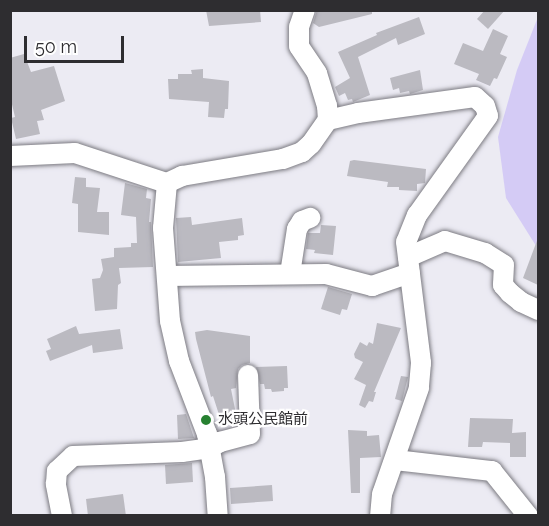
<!DOCTYPE html>
<meta charset="utf-8">
<style>
body{margin:0}
#map{position:relative;width:549px;height:526px;overflow:hidden;background:#ecebf3;font-family:Raleway,"Noto Sans JP",sans-serif}
div>[style]{position:absolute}
.green>*{inset:0;background:#d4cbf5}
.building>*{inset:0;background:#bbbac1}
.roads{filter:drop-shadow(0 0 2px #7c7b82) drop-shadow(0 0 2px #7c7b82)}
.minor>*{height:20px;margin:-10px;padding:0 10px;transform-origin:10px;border-radius:10px;background:#fff}
.dots>*{width:16px;height:16px;translate:-50% -50%;box-sizing:border-box;border:3px solid #fff;border-radius:50%}
span{translate:-50% -50%;white-space:nowrap;text-align:center;line-height:1.15;-webkit-text-stroke:4.5px #fff;paint-order:stroke}
.poi-label{font-size:15px;color:#2e2d30}
.left{translate:0 -50%;text-align:left}
.frame{position:absolute;inset:0;border:12px solid #2e2d30;pointer-events:none}
.scale{position:absolute;left:24px;top:36px;width:100px;height:27px;box-sizing:border-box;border:3px solid #2e2d30;border-top:0;padding-left:8px;font-size:18px;line-height:21px;white-space:nowrap;color:#2e2d30;-webkit-text-stroke:4px #fff;paint-order:stroke}
</style>
<div id="map">
<div class="green">
<i style="clip-path:polygon(538px 17px,538px 249px,506px 198px,498px 137px,517px 70px)"></i>
</div>
<div class="building">
<i style="clip-path:polygon(206px 10px,260px 10px,261px 22px,209px 26px)"></i>
<i style="clip-path:polygon(317px 10px,372px 10px,372px 14px,319px 27px,313px 23px)"></i>
<i style="clip-path:polygon(485px 10px,505px 10px,488px 29px,477px 19px)"></i>
<i style="clip-path:polygon(419px 17px,425px 34px,398px 45px,396px 38px,358px 57px,370px 95px,353px 102px,352px 99px,348px 100px,345px 93px,339px 96px,335px 87px,350px 78px,338px 52px,377px 35px,376px 33px)"></i>
<i style="clip-path:polygon(493px 29px,508px 36px,500px 54px,507px 57px,497px 79px,494px 78px,490px 86px,476px 80px,479px 74px,454px 64px,463px 43px,483px 51px)"></i>
<i style="clip-path:polygon(24px 54px,31px 72px,54px 66px,65px 101px,41px 110px,44px 120px,37px 121px,40px 134px,16px 139px,11px 118px,15px 117px,10px 96px,10px 58px)"></i>
<i style="clip-path:polygon(203px 69px,203px 78px,229px 81px,228px 109px,225px 109px,224px 118px,208px 117px,209px 102px,169px 99px,168px 79px,178px 79px,178px 74px,192px 74px,191px 70px)"></i>
<i style="clip-path:polygon(420px 70px,423px 90px,410px 94px,409px 91px,400px 93px,399px 88px,393px 90px,390px 78px)"></i>
<i style="clip-path:polygon(354px 160px,426px 169px,425px 183px,417px 184px,417px 191px,399px 190px,399px 187px,387px 187px,388px 182px,347px 176px,350px 161px)"></i>
<i style="clip-path:polygon(75px 177px,86px 178px,86px 187px,100px 188px,97px 212px,109px 212px,109px 235px,78px 232px,78px 204px,72px 203px)"></i>
<i style="clip-path:polygon(125px 183px,147px 189px,146px 198px,151px 199px,149px 222px,151px 222px,153px 267px,119px 268px,121px 283px,118px 285px,117px 309px,95px 311px,92px 279px,100px 278px,103px 270px,101px 259px,114px 257px,114px 248px,131px 247px,131px 243px,137px 243px,136px 217px,121px 215px)"></i>
<i style="clip-path:polygon(191px 217px,192px 225px,242px 218px,244px 235px,238px 236px,238px 240px,219px 242px,221px 258px,178px 262px,176px 218px)"></i>
<i style="clip-path:polygon(321px 225px,336px 226px,333px 255px,314px 253px,315px 250px,306px 249px,308px 233px,320px 233px)"></i>
<i style="clip-path:polygon(538px 238px,538px 285px,523px 278px)"></i>
<i style="clip-path:polygon(328px 287px,352px 294px,347px 310px,342px 309px,340px 315px,321px 309px)"></i>
<i style="clip-path:polygon(377px 323px,401px 328px,374px 392px,376px 392px,373px 402px,369px 401px,365px 408px,359px 405px,366px 385px,354px 379px,363px 362px,355px 358px,354px 354px,360px 342px,367px 346px,369px 342px,373px 344px)"></i>
<i style="clip-path:polygon(76px 326px,79px 334px,120px 329px,123px 349px,93px 353px,92px 345px,50px 361px,46px 351px,51px 349px,47px 339px)"></i>
<i style="clip-path:polygon(207px 330px,250px 336px,250px 363px,242px 365px,238px 369px,236px 388px,231px 389px,237px 419px,222px 424px,213px 396px,211px 397px,196px 339px,195px 332px)"></i>
<i style="clip-path:polygon(287px 366px,288px 388px,284px 388px,284px 391px,272px 392px,271px 389px,265px 389px,264px 384px,260px 384px,256px 367px)"></i>
<i style="clip-path:polygon(401px 376px,408px 377px,402px 401px,395px 399px)"></i>
<i style="clip-path:polygon(186px 414px,194px 438px,178px 439px,177px 415px)"></i>
<i style="clip-path:polygon(470px 418px,513px 419px,512px 433px,526px 432px,526px 457px,510px 457px,510px 443px,483px 442px,482px 447px,468px 447px)"></i>
<i style="clip-path:polygon(348px 430px,367px 431px,367px 436px,379px 435px,381px 457px,360px 458px,360px 493px,351px 493px)"></i>
<i style="clip-path:polygon(192px 463px,193px 482px,166px 484px,165px 465px)"></i>
<i style="clip-path:polygon(272px 485px,273px 501px,231px 504px,230px 488px)"></i>
<i style="clip-path:polygon(123px 494px,126px 516px,88px 516px,86px 499px)"></i>
</div>
<div class="roads">
<div class="minor">
<i style="left:328px;top:120px;width:31px;rotate:-13deg"></i>
<i style="left:358px;top:113px;width:118px;rotate:-7.8deg"></i>
<i style="left:475px;top:97px;width:13px;rotate:42deg"></i>
<i style="left:485px;top:106px;width:10px;rotate:73deg"></i>
<i style="left:488px;top:116px;width:122px;rotate:125.6deg"></i>
<i style="left:417px;top:215px;width:29px;rotate:112deg"></i>
<i style="left:406px;top:242px;width:122px;rotate:82.9deg"></i>
<i style="left:421px;top:363px;width:25px;rotate:95deg"></i>
<i style="left:419px;top:388px;width:112px;rotate:109.2deg"></i>
<i style="left:382px;top:494px;width:22px;rotate:95deg"></i>
<i style="left:10px;top:156px;width:65px;rotate:-2.6deg"></i>
<i style="left:75px;top:153px;width:97px;rotate:18.1deg"></i>
<i style="left:167px;top:183px;width:17px;rotate:-25deg"></i>
<i style="left:182px;top:176px;width:102px;rotate:-9.6deg"></i>
<i style="left:283px;top:159px;width:20px;rotate:-20deg"></i>
<i style="left:302px;top:152px;width:12px;rotate:-42deg"></i>
<i style="left:311px;top:144px;width:29px;rotate:-55deg"></i>
<i style="left:328px;top:120px;width:14px;rotate:-94deg"></i>
<i style="left:327px;top:106px;width:34px;rotate:-107deg"></i>
<i style="left:317px;top:73px;width:32px;rotate:-124deg"></i>
<i style="left:299px;top:46px;width:19px;rotate:-90deg"></i>
<i style="left:299px;top:27px;width:18px;rotate:-71deg"></i>
<i style="left:167px;top:183px;width:45px;rotate:95.1deg"></i>
<i style="left:163px;top:228px;width:93px;rotate:85.7deg"></i>
<i style="left:170px;top:321px;width:41px;rotate:77.3deg"></i>
<i style="left:179px;top:361px;width:78px;rotate:69deg"></i>
<i style="left:207px;top:434px;width:44px;rotate:79.5deg"></i>
<i style="left:215px;top:477px;width:39px;rotate:86deg"></i>
<i style="left:408px;top:257px;width:40px;rotate:-23.4deg"></i>
<i style="left:445px;top:241px;width:42px;rotate:16.7deg"></i>
<i style="left:485px;top:253px;width:22px;rotate:32deg"></i>
<i style="left:504px;top:265px;width:20px;rotate:93deg"></i>
<i style="left:503px;top:285px;width:11px;rotate:49deg"></i>
<i style="left:510px;top:293px;width:14px;rotate:39deg"></i>
<i style="left:521px;top:302px;width:19px;rotate:25deg"></i>
<i style="left:290px;top:274px;width:46px;rotate:-81.2deg"></i>
<i style="left:297px;top:229px;width:9px;rotate:-58deg"></i>
<i style="left:302px;top:221px;width:9px;rotate:-21deg"></i>
<i style="left:167px;top:276px;width:159px;rotate:-0.7deg"></i>
<i style="left:326px;top:274px;width:48px;rotate:14.6deg"></i>
<i style="left:372px;top:286px;width:40px;rotate:-18.9deg"></i>
<i style="left:395px;top:460px;width:98px;rotate:6.5deg"></i>
<i style="left:492px;top:471px;width:58px;rotate:51.3deg"></i>
<i style="left:62px;top:516px;width:33px;rotate:-101deg"></i>
<i style="left:56px;top:484px;width:13px;rotate:-86deg"></i>
<i style="left:57px;top:471px;width:22px;rotate:-43deg"></i>
<i style="left:73px;top:456px;width:109px;rotate:-2.1deg"></i>
<i style="left:182px;top:452px;width:28px;rotate:-8deg"></i>
<i style="left:210px;top:448px;width:12px;rotate:-31deg"></i>
<i style="left:220px;top:442px;width:31px;rotate:-15deg"></i>
<i style="left:250px;top:434px;width:59px;rotate:-91.9deg"></i>
</div>
</div>
<div class="dots">
<i style="left:206px;top:420px;background:#278131"></i>
</div>
<div class="poi-label">
<span class="left" style="left:218px;top:420px">水頭公民館前</span>
</div>
<div class="frame"></div>
<div class="scale">50 m</div>
</div>
